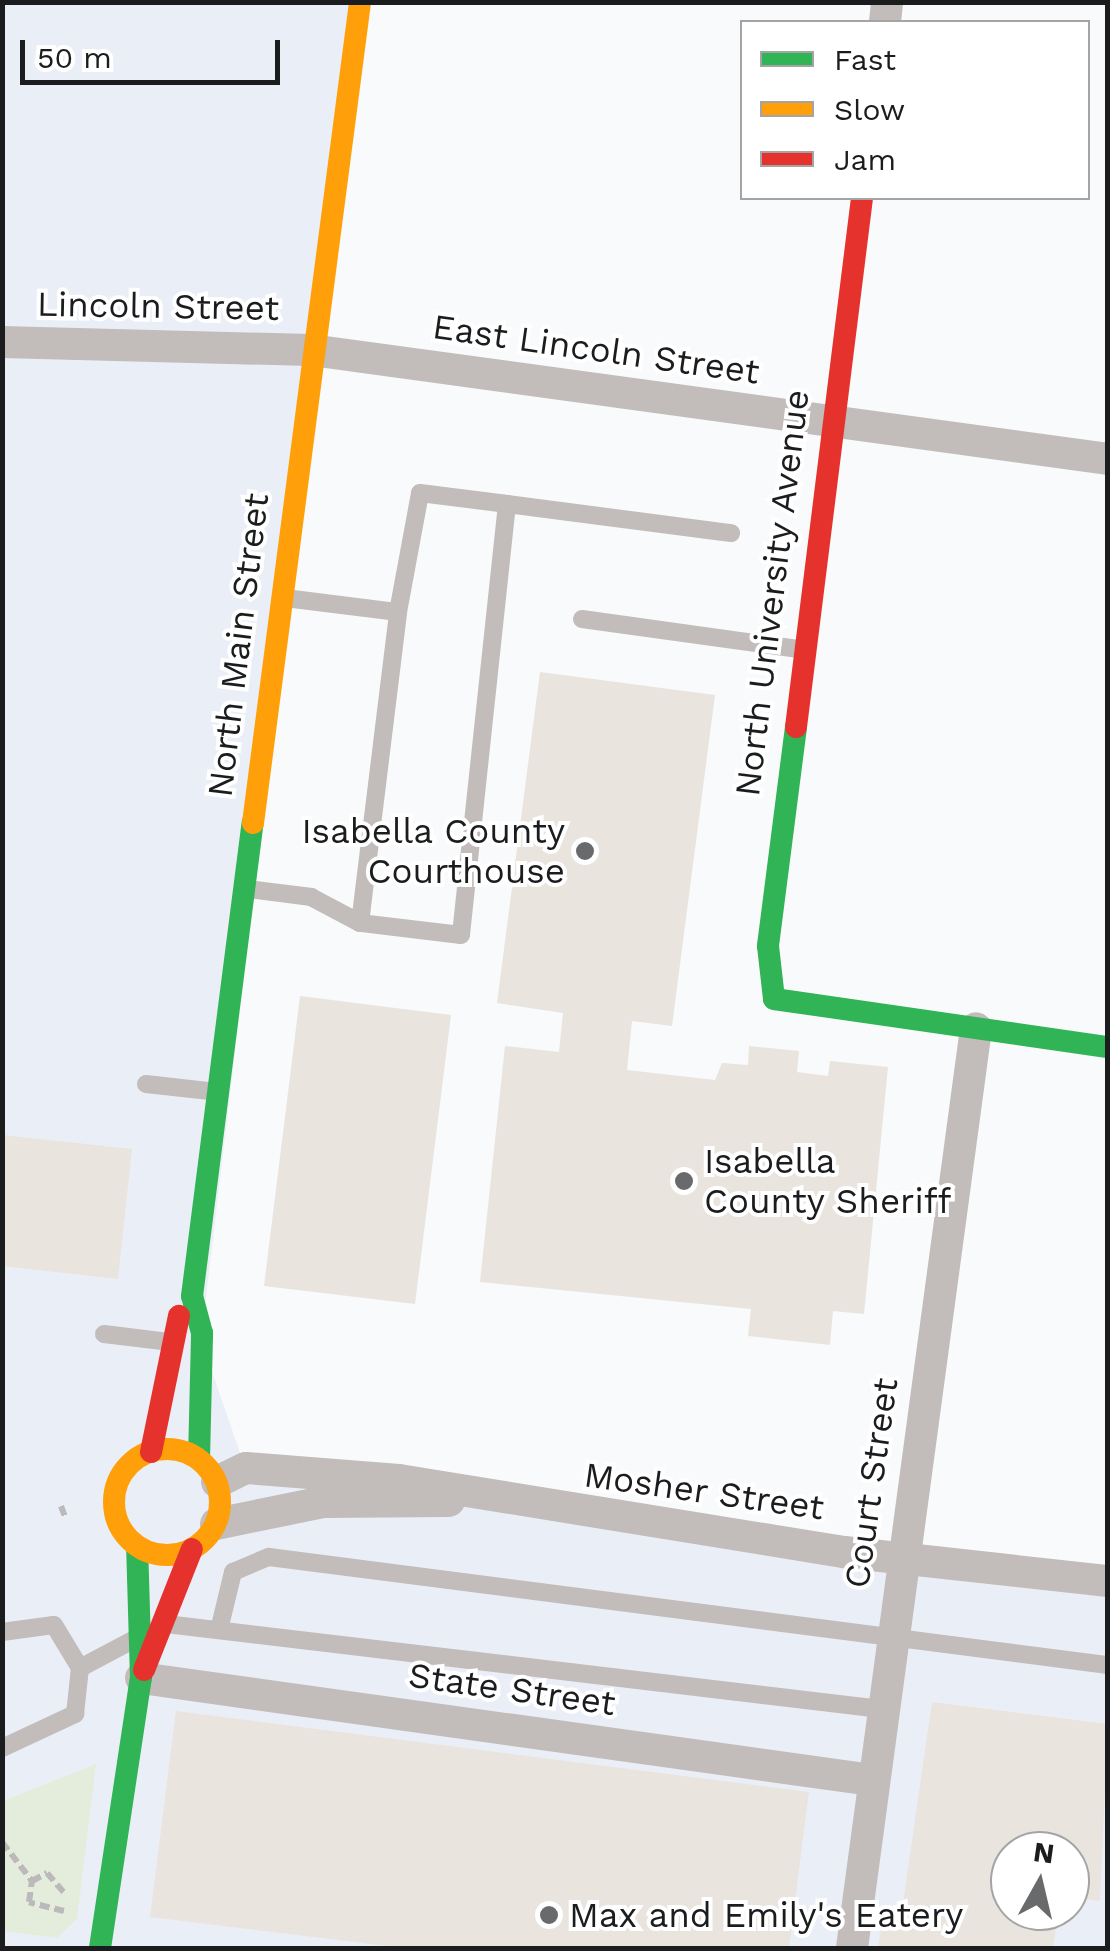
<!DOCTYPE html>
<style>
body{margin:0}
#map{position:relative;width:1110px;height:1951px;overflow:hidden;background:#f8fafc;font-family:"Work Sans",sans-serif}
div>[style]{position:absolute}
.built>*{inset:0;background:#eaeff7}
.green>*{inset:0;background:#e4eddc}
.building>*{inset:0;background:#eae4de}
.path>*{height:6px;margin-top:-3px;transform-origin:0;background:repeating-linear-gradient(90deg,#bcb9ba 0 10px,transparent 0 15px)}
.lane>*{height:18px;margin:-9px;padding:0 9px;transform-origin:9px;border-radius:9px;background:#c2bcbb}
.street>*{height:32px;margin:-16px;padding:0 16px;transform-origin:16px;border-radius:16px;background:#c2bcbb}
.fast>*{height:22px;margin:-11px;padding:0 11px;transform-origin:11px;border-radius:11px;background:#30b455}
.slow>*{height:22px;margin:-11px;padding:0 11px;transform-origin:11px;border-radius:11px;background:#ff9f0a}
.slow>.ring{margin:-11px;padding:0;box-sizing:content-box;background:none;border:22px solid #ff9f0a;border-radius:50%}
.jam>*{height:22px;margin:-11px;padding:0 11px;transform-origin:11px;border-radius:11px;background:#e5322d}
.dots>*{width:28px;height:28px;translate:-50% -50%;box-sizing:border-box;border:5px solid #fff;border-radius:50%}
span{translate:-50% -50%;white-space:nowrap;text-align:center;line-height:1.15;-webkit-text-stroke:8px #fff;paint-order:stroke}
.street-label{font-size:35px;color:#1b1c1e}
.poi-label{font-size:35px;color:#1b1c1e}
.right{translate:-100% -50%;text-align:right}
.left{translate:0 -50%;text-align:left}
.frame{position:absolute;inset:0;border:5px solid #1b1c1e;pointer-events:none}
.legend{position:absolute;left:740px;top:20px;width:350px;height:180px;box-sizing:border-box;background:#fff;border:2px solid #a4a4a5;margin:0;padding:12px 18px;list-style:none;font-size:30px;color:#1b1c1e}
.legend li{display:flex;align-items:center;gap:20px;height:50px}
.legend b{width:50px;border:2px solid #a4a4a5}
.north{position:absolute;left:990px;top:1831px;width:100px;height:100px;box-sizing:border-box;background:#fff;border:2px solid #a4a4a5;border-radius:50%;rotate:8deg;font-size:28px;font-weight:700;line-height:40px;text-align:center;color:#1b1c1e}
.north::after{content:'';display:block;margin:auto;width:35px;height:45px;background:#686a6c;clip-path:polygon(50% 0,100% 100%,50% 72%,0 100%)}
.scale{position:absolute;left:20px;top:40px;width:260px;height:45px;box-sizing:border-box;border:5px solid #1b1c1e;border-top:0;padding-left:12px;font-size:30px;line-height:35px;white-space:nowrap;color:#1b1c1e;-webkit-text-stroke:8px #fff;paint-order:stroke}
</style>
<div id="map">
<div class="built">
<i style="clip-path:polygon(evenodd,3px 3px,359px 3px,201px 1340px,245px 1467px,1107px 1581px,1107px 1948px,3px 1948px,3px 3px,1010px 1851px,1070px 1851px,1070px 1911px,1010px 1911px,1010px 1851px)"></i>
</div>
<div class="green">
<i style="clip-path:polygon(96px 1764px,77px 1919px,57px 1938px,3px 1931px,3px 1801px)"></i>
</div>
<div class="building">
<i style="clip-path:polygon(540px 672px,715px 695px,672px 1026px,632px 1021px,627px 1070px,715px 1080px,722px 1063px,748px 1065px,749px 1046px,799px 1051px,797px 1072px,828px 1076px,830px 1061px,888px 1067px,864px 1314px,833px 1311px,830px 1345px,748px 1336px,751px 1309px,480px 1282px,505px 1046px,559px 1052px,563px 1013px,497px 1003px)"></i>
<i style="clip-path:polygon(300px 996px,451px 1015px,415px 1304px,264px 1286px)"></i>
<i style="clip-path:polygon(2px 1135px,132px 1149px,118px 1279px,2px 1266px)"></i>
<i style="clip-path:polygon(932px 1702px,1108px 1724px,1100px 1901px,1070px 1897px,1070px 1851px,1010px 1851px,1010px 1911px,1058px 1911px,1053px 1948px,878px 1948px,884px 1910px,902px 1910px)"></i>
<i style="clip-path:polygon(176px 1711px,809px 1792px,789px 1948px,403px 1948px,150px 1917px)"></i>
</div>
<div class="path">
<i style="left:61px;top:1506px;width:15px;rotate:70deg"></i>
<i style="left:2px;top:1842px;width:49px;rotate:52.4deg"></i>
<i style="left:64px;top:1911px;width:36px;rotate:-166deg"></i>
<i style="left:29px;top:1902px;width:21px;rotate:-82deg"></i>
<i style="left:32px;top:1881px;width:17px;rotate:-28deg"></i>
<i style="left:47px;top:1873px;width:29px;rotate:49deg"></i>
</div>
<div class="lane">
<i style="left:507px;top:504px;width:226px;rotate:7.4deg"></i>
<i style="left:285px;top:598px;width:114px;rotate:7.1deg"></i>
<i style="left:398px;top:612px;width:121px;rotate:-79.5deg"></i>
<i style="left:420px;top:493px;width:88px;rotate:7.2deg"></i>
<i style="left:507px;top:504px;width:433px;rotate:96.1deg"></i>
<i style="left:461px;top:935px;width:102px;rotate:-173.2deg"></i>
<i style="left:360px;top:923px;width:313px;rotate:-83deg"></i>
<i style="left:582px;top:619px;width:224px;rotate:7.9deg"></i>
<i style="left:248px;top:889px;width:64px;rotate:7.2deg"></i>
<i style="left:311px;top:897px;width:55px;rotate:28deg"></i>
<i style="left:146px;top:1084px;width:71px;rotate:6.4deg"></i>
<i style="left:104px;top:1334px;width:65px;rotate:7deg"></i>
<i style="left:166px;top:1624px;width:720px;rotate:6.78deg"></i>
<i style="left:219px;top:1630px;width:60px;rotate:-76.4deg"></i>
<i style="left:233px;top:1572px;width:39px;rotate:-23deg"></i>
<i style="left:269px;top:1557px;width:846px;rotate:7.34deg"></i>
<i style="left:2px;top:1632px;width:52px;rotate:-7.7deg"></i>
<i style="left:54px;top:1625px;width:50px;rotate:58.8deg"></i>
<i style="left:2px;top:1748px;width:81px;rotate:-25deg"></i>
<i style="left:75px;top:1714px;width:46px;rotate:-83.8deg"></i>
<i style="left:80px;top:1668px;width:62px;rotate:-27.8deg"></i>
</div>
<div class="street">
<i style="left:885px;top:22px;width:20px;rotate:-84deg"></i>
<i style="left:2px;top:342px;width:309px;rotate:1.5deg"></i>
<i style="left:311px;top:350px;width:804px;rotate:7.79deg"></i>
<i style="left:217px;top:1482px;width:32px;rotate:-26deg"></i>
<i style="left:246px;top:1468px;width:153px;rotate:4.5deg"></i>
<i style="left:399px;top:1480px;width:451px;rotate:9.2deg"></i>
<i style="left:844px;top:1552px;width:266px;rotate:6.3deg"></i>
<i style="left:216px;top:1524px;width:109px;rotate:-11.6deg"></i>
<i style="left:323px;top:1502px;width:126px;rotate:-0.5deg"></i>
<i style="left:141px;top:1678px;width:737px;rotate:7.95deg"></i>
<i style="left:852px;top:1948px;width:928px;rotate:-82.32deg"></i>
</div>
<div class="fast">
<i style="left:796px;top:727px;width:221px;rotate:97.3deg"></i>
<i style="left:768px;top:946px;width:53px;rotate:83.5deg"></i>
<i style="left:774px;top:999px;width:337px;rotate:8.2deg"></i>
<i style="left:199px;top:1459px;width:126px;rotate:-88.6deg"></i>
<i style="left:202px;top:1333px;width:38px;rotate:-105deg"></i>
<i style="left:192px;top:1296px;width:477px;rotate:-82.7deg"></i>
<i style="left:100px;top:1948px;width:273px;rotate:-81.4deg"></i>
<i style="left:141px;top:1678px;width:131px;rotate:-91.7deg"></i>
</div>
<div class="slow">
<i style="left:253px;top:823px;width:828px;rotate:-82.57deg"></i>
<i class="ring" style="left:114px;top:1449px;width:84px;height:84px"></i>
</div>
<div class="jam">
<i style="left:796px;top:727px;width:533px;rotate:-82.89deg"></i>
<i style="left:151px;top:1452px;width:139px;rotate:-78.4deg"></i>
<i style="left:144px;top:1670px;width:130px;rotate:-68.4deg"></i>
</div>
<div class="dots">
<i style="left:585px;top:851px;background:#686a6c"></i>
<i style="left:684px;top:1181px;background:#686a6c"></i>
<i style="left:549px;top:1915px;background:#686a6c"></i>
</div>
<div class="street-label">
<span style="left:158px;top:306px;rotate:1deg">Lincoln Street</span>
<span style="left:596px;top:349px;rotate:8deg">East Lincoln Street</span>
<span style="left:772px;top:593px;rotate:-83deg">North University Avenue</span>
<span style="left:238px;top:645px;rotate:-83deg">North Main Street</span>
<span style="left:871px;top:1483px;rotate:-82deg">Court Street</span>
<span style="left:704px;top:1491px;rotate:8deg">Mosher Street</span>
<span style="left:512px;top:1689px;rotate:8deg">State Street</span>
</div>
<div class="poi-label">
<span class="right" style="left:565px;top:851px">Isabella County<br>Courthouse</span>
<span class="left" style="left:704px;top:1181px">Isabella<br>County Sheriff</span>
<span class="left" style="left:569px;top:1915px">Max and Emily's Eatery</span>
</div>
<div class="frame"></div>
<ul class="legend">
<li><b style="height:12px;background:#30b455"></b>Fast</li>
<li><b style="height:12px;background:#ff9f0a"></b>Slow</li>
<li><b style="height:12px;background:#e5322d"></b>Jam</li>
</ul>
<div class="north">N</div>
<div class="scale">50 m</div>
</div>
